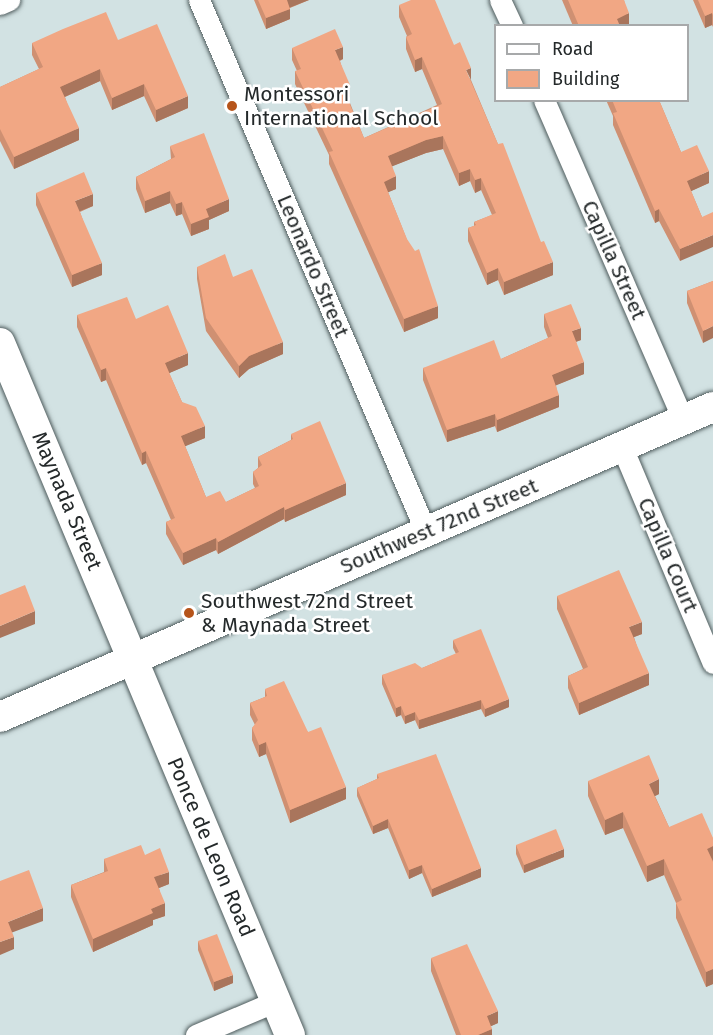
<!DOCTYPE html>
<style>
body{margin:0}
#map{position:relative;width:713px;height:1035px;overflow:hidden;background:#d2e2e3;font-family:"Fira Sans",sans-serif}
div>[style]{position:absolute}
.roads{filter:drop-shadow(0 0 2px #4f5c5d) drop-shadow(0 0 2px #4f5c5d)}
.street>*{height:21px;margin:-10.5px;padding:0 10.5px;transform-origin:10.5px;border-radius:10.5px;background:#fff}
.secondary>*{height:30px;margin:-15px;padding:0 15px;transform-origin:15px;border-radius:15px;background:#fff}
.wall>*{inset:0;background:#cf9072}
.shaded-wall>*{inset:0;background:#a9755c}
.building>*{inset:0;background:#f1a784}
.dots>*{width:16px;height:16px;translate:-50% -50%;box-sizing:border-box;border:3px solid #fff;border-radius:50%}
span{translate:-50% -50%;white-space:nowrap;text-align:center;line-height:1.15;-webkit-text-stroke:5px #fff;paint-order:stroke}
.poi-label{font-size:21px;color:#24292a}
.left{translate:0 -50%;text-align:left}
.street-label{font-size:21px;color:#24292a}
.legend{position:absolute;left:494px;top:24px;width:195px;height:78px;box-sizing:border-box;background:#fff;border:2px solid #a7a9aa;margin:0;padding:8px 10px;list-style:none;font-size:18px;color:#24292a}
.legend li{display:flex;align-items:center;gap:12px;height:30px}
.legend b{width:30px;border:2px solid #a7a9aa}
</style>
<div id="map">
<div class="roads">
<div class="street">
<i style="left:199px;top:0;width:578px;rotate:66.89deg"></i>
<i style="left:500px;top:0;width:29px;rotate:65deg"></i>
<i style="left:0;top:4px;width:10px;rotate:-24deg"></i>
<i style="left:544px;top:100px;width:349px;rotate:66.5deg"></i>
<i style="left:622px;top:447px;width:234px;rotate:67.2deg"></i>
<i style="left:196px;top:1035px;width:87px;rotate:-23deg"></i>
</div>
<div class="secondary">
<i style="left:0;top:343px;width:750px;rotate:67.26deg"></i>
<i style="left:0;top:717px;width:777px;rotate:-23.5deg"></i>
</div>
</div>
<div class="wall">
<i style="clip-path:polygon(254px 0,309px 0,290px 8px,290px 19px,266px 29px)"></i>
<i style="clip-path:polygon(562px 0,624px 0,629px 25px,573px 26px)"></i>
<i style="clip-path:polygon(693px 0,713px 0,713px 27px,712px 25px,705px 28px)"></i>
<i style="clip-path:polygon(399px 5px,471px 80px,553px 275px,504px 295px,498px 280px,487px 285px,468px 241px,468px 228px,474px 226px,474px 222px,492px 215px,481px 190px,475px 193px,470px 181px,459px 186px,443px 149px,426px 153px,392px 166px,396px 189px,388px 192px,438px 318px,404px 332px,329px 164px,329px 155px,295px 84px,295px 71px,297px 71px,292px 60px,292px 48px,343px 59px,340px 61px,350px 97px,348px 98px,364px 138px,437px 105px,422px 69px,415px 72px,406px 49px,406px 37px,407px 36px,399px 17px)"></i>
<i style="clip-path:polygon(118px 40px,188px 108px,156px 122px,144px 96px,112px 110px,100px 81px,65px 97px,79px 140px,14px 169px,0 141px,0 87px,39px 69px,32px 55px,32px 43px)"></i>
<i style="clip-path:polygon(606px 100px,659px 100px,681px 152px,709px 183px,691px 191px,702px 217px,680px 261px,659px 221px,655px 223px,613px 125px,613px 116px)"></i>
<i style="clip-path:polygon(170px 146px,229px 211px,209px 220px,209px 229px,191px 236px,182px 214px,176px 216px,170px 203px,145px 213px,136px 189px,136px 177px,171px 159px)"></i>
<i style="clip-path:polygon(36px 193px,93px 206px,80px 212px,102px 275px,72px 287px,36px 205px)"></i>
<i style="clip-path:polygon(197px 267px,233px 277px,283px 354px,249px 369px,239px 378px,206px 331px,197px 279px)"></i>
<i style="clip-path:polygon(713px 281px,703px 343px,687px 303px,687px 291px)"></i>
<i style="clip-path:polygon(544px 314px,581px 340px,576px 342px,584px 374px,556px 385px,559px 407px,497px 432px,495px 426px,447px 442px,423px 380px,423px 368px,501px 359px,548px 338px,544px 327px)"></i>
<i style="clip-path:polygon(77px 315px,136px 319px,188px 365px,169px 373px,182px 402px,205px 438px,185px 446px,206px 497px,226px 502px,255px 488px,253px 484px,253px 472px,258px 468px,258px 457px,291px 440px,291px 434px,346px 495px,285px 522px,284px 519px,218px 554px,216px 550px,183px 565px,166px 534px,166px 522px,171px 520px,146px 463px,142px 465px,106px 380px,101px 382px,77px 327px)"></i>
<i style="clip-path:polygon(557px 596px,642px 634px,634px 637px,649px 685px,579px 715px,568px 688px,568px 676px,583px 669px,557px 609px)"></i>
<i style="clip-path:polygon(453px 640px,509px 707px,485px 717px,481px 709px,419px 729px,415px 720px,405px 724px,401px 715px,396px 717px,382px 684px,382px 675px,422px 668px,456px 654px,453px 648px)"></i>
<i style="clip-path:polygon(265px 689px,308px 732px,346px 799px,290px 823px,266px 754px,259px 757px,252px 740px,252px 728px,255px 725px,250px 715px,250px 703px,265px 697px)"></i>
<i style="clip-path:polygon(377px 774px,481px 877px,432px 897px,422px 873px,409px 879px,388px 828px,373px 834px,357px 796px,357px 788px,377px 779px)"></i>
<i style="clip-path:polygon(588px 781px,659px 794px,655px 796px,669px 827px,713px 838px,713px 984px,706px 987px,676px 918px,676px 903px,664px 875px,647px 882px,623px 828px,605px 835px,588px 796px)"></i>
<i style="clip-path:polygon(516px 845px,564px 857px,524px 873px,516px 854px)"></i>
<i style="clip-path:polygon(145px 855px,169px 884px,159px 888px,165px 916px,153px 920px,153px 925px,93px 952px,71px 897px,71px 885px,104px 872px,104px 859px)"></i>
<i style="clip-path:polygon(198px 941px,233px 983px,214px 991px,198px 950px)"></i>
<i style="clip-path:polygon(431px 958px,498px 1023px,491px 1026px,492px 1035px,456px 1035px,431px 971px)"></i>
</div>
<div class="shaded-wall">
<i style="clip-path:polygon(286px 0,309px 0,286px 9px)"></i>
<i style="clip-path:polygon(290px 9px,290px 19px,266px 29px,266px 18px)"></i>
<i style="clip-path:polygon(629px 13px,629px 25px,617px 26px,617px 19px)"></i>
<i style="clip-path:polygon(712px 13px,712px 25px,705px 28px,705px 16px)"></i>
<i style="clip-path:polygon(343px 47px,343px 59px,335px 62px,335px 50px)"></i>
<i style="clip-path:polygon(422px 57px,422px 69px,415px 72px,415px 60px)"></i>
<i style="clip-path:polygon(471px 68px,471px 80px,466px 70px)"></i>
<i style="clip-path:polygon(100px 69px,100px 81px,60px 99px,60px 87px)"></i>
<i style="clip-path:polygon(144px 84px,144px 96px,112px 110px,112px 98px)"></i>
<i style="clip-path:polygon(350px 85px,350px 97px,343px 100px,343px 88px)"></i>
<i style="clip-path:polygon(188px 96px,188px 108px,156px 122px,156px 110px)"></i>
<i style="clip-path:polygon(79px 128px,79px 140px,14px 169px,14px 157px)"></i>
<i style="clip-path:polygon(443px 136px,443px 149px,426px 153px,388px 168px,388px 156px,426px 140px)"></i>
<i style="clip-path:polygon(470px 169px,470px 181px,459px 186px,459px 173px)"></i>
<i style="clip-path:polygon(709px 171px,709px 183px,687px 193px,687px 181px)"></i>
<i style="clip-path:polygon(396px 176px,396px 189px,384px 194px,384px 182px)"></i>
<i style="clip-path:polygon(481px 178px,481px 190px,475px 193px,475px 180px)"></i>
<i style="clip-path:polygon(170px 191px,170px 203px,145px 213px,145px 201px)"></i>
<i style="clip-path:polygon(93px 194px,93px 206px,75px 213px,75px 201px)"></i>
<i style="clip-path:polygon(229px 199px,229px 211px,209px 220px,209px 229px,191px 236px,191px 224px,206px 209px)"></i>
<i style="clip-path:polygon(182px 202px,182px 214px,176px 216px,176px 204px)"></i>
<i style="clip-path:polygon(659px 209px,659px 221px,655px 223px,655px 211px)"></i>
<i style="clip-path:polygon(713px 235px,713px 247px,680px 261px,680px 249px)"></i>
<i style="clip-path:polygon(553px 262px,553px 275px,504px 295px,504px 282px)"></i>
<i style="clip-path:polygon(102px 263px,102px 275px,72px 287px,72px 275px)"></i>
<i style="clip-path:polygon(498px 268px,498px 280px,487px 285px,487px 273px)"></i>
<i style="clip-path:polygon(438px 306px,438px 318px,404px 332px,404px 319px)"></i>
<i style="clip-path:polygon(713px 326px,713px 338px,703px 343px,703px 331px)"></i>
<i style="clip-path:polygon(581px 328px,581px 340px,572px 343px,572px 331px)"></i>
<i style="clip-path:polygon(283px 342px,283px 354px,249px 369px,239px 378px,239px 366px,249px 356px)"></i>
<i style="clip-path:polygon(188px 353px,188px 365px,165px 375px,165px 363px)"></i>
<i style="clip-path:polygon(584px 362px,584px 374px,552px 387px,552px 375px)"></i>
<i style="clip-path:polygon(106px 368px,106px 380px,101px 382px,101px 370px)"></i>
<i style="clip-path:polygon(559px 395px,559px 407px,497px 432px,497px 420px)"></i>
<i style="clip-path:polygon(495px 414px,495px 426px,447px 442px,447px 430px)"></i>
<i style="clip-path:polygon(205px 426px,205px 438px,181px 448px,181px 436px)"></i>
<i style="clip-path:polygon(146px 451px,146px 463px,142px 465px,142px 453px)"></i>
<i style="clip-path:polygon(346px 483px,346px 495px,285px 522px,285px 510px)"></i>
<i style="clip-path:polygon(284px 507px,284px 519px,218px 554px,218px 542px)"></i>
<i style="clip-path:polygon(216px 538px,216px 550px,183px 565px,183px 553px)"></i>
<i style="clip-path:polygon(35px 611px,35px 624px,0 638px,0 626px)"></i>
<i style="clip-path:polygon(642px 622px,642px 634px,629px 639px,629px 627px)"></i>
<i style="clip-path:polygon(649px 673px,649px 685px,579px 715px,579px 703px)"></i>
<i style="clip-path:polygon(509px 699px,509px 707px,485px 717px,485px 709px)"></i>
<i style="clip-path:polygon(481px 700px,481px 709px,419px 729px,419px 720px)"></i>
<i style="clip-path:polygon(401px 706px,401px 715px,396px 717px,396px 708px)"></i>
<i style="clip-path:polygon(415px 712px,415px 720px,405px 724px,405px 716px)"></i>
<i style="clip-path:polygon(266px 742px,266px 754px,259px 757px,259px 745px)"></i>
<i style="clip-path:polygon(659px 779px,659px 794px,649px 799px,649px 784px)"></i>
<i style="clip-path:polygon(346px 787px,346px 799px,290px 823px,290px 810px)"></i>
<i style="clip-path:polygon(623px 812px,623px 828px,605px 835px,605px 820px)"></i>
<i style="clip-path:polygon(388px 819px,388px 828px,373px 834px,373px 826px)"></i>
<i style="clip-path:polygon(713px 846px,713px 861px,707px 849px)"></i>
<i style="clip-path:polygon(564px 849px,564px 857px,524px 873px,524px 865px)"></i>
<i style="clip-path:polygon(664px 859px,664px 875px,647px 882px,647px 866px)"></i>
<i style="clip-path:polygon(422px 865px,422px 873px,409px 879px,409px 870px)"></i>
<i style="clip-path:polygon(481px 868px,481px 877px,432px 897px,432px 889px)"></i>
<i style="clip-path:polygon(169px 872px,169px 884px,154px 890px,154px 877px)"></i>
<i style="clip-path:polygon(165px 903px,165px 916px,153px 920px,153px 925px,93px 952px,93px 939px,151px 909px)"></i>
<i style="clip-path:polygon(43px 908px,43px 921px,8px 934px,8px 922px)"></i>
<i style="clip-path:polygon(14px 937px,14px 949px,0 955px,0 942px)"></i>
<i style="clip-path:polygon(713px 969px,713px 984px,706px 987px,706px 972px)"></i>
<i style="clip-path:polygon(233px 975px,233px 983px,214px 991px,214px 982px)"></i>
<i style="clip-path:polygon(498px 1011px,498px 1023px,487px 1028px,487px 1016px)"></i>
<i style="clip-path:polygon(492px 1029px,492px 1035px,478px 1035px)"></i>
</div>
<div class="building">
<i style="clip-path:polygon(258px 0,287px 0,290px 9px,266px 18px)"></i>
<i style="clip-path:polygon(411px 0,435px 0,454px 45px,460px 42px,471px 68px,466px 70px,498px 144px,503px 143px,541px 242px,544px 241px,553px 262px,504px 282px,498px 268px,487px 273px,468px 228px,476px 225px,474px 222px,496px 213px,481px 178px,475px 180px,470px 169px,459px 173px,443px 136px,426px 140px,388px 156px,396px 176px,384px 182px,407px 239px,415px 251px,419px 249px,438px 306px,404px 319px,329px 152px,333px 151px,295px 71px,301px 69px,292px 48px,335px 29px,343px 47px,335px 50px,350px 85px,343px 88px,364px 138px,442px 104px,422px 57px,415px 60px,406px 37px,412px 34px,399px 5px)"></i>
<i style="clip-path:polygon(568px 0,624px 0,629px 13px,617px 19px,620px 26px,579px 26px)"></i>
<i style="clip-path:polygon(698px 0,713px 0,713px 15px,712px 13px,705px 16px)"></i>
<i style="clip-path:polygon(106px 12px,118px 40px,157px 24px,188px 96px,156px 110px,144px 84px,112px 98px,100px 69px,60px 87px,79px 128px,14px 157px,0 129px,0 87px,43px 67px,32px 43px,63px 29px)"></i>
<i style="clip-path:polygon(612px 100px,659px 100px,681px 152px,697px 145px,709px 171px,687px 181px,702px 217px,713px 212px,713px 235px,680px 249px,659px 209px,655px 211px,613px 113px,617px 112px)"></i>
<i style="clip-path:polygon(204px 133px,229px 199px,206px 209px,209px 217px,191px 224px,182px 202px,176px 204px,170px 191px,145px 201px,136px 177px,175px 157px,170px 146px)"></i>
<i style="clip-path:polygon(84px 172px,93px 194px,75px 201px,102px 263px,72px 275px,36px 193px)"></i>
<i style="clip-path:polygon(225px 254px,233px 277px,252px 269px,283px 342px,249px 356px,239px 366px,206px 318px,197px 267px)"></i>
<i style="clip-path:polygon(713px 281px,713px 326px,703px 331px,687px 291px)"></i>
<i style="clip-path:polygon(127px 297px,136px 319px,168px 305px,188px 353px,165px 363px,182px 402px,196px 407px,205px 426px,181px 436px,206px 497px,220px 491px,226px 502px,259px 486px,253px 472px,262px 465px,258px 457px,293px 439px,291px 434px,320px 421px,346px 483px,285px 510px,284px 507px,218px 542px,216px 538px,183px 553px,166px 522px,175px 518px,146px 451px,142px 453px,106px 368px,101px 370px,77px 315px)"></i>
<i style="clip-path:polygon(571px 304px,581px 328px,572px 331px,584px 362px,552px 375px,559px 395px,497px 420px,495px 414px,447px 430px,423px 368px,494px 340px,501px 359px,552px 336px,544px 314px)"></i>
<i style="clip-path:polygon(619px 570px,642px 622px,629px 627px,649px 673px,579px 703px,568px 676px,588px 667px,557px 596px)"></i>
<i style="clip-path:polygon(25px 585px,35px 611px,0 626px,0 595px)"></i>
<i style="clip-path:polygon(481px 629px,509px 699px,485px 709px,481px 700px,419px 720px,415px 712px,405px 716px,401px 706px,396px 708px,382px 675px,415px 663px,422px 668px,459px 652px,453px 640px)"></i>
<i style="clip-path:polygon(284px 681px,308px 732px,321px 727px,346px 787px,290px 810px,266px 742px,259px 745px,252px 728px,258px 720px,250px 703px,267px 696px,265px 689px)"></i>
<i style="clip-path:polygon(436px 754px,481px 868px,432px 889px,422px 865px,409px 870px,388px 819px,373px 826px,357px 788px,379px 778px,377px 774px)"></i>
<i style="clip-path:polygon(649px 755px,659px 779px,649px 784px,669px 827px,702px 813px,713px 838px,713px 846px,707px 849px,713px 862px,713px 969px,706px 972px,676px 903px,682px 900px,664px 859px,647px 866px,623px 812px,605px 820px,588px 781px)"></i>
<i style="clip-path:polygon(556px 829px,564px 849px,524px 865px,516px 845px)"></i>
<i style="clip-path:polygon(141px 845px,145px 855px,160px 848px,169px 872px,154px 877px,165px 903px,151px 909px,153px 913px,93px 939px,71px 885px,108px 871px,104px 859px)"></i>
<i style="clip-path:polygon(29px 870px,43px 908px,8px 922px,14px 937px,0 942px,0 881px)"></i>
<i style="clip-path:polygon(217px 934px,233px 975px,214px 982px,198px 941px)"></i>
<i style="clip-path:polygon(467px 944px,498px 1011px,487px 1016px,492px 1029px,478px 1035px,461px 1035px,431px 958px)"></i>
</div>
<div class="dots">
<i style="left:232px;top:106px;background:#b6541a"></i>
<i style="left:189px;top:613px;background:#b6541a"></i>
</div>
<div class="poi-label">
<span class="left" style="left:244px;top:106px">Montessori<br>International School</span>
<span class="left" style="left:201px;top:613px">Southwest 72nd Street<br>&amp; Maynada Street</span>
</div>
<div class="street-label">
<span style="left:614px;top:260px;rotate:66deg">Capilla Street</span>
<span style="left:313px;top:266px;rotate:67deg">Leonardo Street</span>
<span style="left:67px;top:501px;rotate:67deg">Maynada Street</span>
<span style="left:439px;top:526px;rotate:-23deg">Southwest 72nd Street</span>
<span style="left:668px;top:555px;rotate:67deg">Capilla Court</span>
<span style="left:211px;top:847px;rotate:67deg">Ponce de Leon Road</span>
</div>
<ul class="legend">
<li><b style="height:8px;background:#fff"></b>Road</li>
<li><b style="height:16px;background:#f1a784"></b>Building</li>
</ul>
</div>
